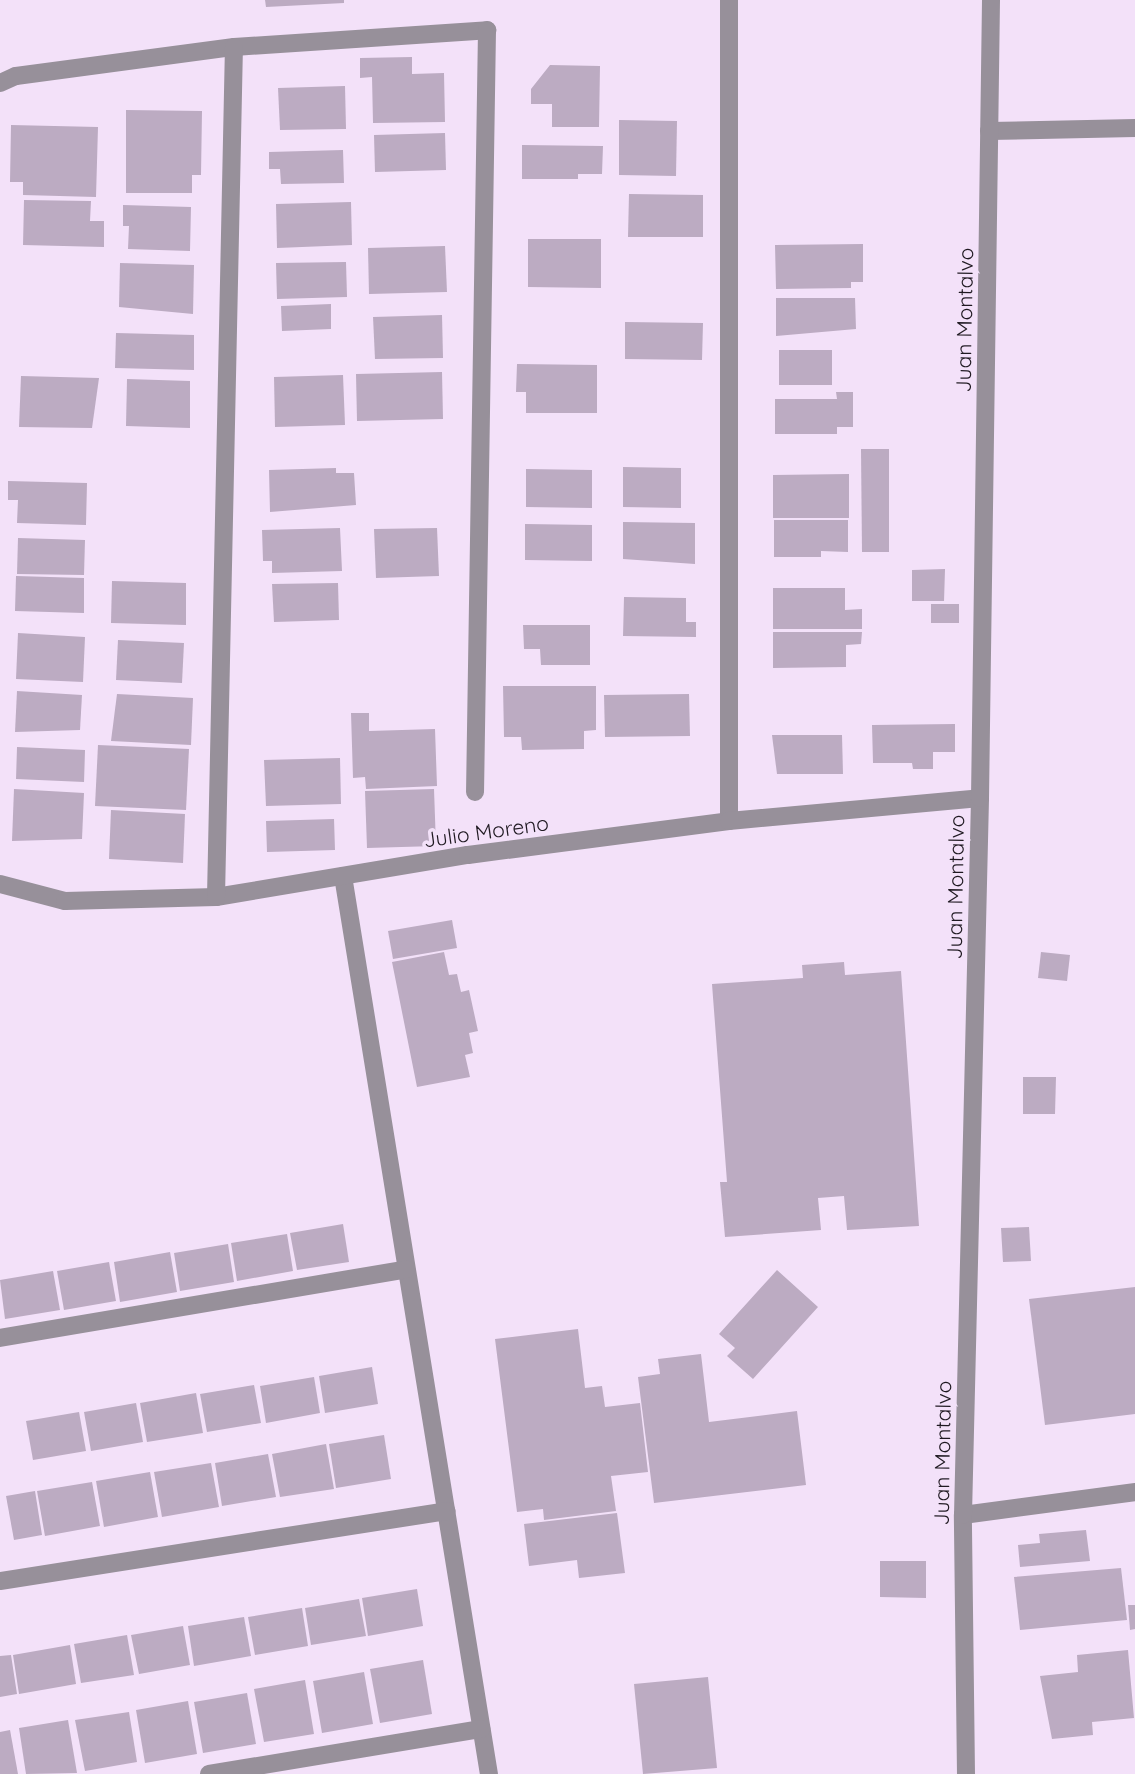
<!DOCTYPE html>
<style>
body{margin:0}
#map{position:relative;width:1135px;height:1774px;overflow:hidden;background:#f3e1f9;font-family:Quicksand,sans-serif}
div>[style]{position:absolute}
.building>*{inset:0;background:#bcabc2}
.street>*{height:18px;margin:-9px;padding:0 9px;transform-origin:9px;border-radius:9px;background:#97909a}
span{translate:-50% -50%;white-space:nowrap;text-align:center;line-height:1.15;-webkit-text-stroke:7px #f3e1f9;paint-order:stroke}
.street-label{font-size:21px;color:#1f1921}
</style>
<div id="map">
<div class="building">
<i style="clip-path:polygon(265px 0,344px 0,344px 3px,266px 7px)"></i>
<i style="clip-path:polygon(412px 57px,412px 74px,444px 73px,445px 122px,373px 123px,372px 77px,360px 78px,360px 58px)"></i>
<i style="clip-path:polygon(550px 65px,600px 66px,599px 127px,552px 127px,552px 104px,531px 104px,531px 89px)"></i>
<i style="clip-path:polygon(345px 86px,346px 129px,280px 130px,278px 88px)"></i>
<i style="clip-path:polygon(126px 110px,202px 111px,201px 175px,192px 175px,192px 193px,126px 193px)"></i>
<i style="clip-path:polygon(619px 120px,677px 121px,676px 176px,619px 175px)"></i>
<i style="clip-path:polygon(11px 125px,98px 127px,96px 197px,23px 195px,23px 182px,10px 182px)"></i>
<i style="clip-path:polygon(445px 133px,446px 170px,375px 172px,374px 135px)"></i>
<i style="clip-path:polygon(522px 145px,603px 146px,602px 174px,578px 174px,578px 179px,522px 179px)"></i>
<i style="clip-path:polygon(343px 150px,344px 183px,281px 184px,280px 169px,269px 169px,269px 152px)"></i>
<i style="clip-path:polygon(629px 194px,703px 195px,703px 237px,628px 237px)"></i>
<i style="clip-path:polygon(24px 200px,91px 201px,90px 221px,104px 221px,104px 247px,23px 245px)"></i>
<i style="clip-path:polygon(351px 202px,352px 245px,277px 248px,276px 204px)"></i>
<i style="clip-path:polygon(123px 205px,191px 207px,190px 251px,128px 249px,129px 226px,123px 226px)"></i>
<i style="clip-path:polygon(528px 239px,601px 239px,601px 288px,528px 287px)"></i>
<i style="clip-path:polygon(863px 244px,863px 282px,851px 282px,851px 288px,776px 289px,775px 245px)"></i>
<i style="clip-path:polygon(445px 246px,447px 292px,369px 294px,368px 248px)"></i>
<i style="clip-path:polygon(346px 262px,347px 297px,277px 299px,276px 263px)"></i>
<i style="clip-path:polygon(120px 263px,194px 265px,193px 314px,119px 307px)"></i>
<i style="clip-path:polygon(776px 298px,855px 298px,856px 329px,776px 336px)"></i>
<i style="clip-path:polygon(331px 304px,331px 329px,282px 331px,281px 306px)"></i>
<i style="clip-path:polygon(442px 315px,443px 358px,375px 359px,373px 317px)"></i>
<i style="clip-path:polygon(625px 322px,703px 323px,702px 360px,625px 359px)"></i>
<i style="clip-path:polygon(116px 333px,194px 335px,194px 370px,115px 368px)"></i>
<i style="clip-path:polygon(779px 350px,832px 350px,832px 385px,779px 385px)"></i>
<i style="clip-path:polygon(517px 364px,597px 365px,597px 413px,526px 413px,526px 392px,516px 392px)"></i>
<i style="clip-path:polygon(442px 372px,443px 419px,357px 421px,356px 374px)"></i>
<i style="clip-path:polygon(343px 375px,345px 425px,275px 427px,274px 377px)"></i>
<i style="clip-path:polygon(21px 376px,99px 378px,92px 428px,19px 427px)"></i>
<i style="clip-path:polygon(127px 379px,190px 381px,190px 428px,126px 426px)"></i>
<i style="clip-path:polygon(836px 392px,853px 392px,853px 427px,837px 427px,837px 434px,775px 434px,775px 399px,837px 399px)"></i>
<i style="clip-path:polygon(861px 449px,889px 449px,889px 552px,862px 552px)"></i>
<i style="clip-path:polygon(623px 467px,681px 468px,681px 508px,623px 507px)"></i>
<i style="clip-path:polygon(336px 468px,336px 473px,354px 473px,356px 505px,270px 512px,269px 470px)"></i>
<i style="clip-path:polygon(526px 469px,592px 470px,592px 508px,526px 507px)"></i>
<i style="clip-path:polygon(849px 474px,849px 518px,773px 518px,773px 475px)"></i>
<i style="clip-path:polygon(8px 481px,87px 483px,86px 525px,17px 523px,18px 500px,8px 500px)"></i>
<i style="clip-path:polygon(774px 520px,848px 520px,848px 552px,821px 551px,821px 557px,774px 557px)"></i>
<i style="clip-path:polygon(623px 522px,695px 523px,695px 564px,623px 559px)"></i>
<i style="clip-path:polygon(525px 524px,592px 525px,592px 561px,525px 560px)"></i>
<i style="clip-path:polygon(340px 528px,342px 571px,272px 573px,272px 561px,263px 561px,262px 530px)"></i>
<i style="clip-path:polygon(437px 528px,439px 576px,376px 578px,374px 529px)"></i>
<i style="clip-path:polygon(18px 538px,85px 540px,84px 575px,17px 574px)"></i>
<i style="clip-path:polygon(945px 569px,944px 601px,912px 601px,912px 570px)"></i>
<i style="clip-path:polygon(16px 576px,84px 578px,84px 613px,15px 611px)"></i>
<i style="clip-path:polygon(112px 581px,186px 583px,186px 625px,111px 623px)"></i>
<i style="clip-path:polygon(338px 583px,339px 620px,274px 622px,272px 584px)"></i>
<i style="clip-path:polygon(773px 588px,845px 588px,845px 610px,862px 609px,862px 629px,773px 629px)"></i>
<i style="clip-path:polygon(624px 597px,686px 598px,686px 622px,696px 622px,696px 637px,623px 636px)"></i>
<i style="clip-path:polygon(931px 604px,959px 604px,959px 623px,931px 623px)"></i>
<i style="clip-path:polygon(523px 625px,590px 625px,590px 665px,541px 665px,540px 649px,524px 649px)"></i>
<i style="clip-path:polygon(773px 632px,862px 632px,861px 644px,846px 645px,846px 667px,773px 668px)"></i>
<i style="clip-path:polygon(18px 633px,85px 637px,83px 682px,16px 679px)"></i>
<i style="clip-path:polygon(118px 640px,184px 643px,182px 683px,116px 680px)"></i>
<i style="clip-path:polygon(503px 686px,596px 686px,596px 730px,584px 731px,584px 749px,522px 750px,521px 737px,504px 737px)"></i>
<i style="clip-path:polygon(17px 691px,82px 695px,80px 730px,15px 732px)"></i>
<i style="clip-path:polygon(117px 694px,193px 698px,191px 745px,111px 741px)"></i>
<i style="clip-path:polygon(689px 694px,690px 736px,605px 737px,604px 695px)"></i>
<i style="clip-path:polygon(351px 713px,369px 713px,369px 731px,435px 729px,437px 786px,366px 789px,365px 777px,353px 778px)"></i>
<i style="clip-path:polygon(955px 724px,955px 752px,933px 752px,933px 769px,913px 769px,912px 763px,873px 763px,872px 725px)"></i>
<i style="clip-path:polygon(772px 735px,842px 735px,843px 774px,777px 774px)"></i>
<i style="clip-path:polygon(98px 745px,189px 749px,186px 810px,95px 806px)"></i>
<i style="clip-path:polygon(17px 747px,85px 750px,84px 782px,16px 779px)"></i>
<i style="clip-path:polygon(340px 758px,341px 804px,266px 806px,264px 760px)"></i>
<i style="clip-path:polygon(14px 789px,84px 793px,82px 839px,12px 841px)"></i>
<i style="clip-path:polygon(434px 789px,436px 846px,367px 848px,365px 791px)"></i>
<i style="clip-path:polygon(111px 810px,185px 814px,183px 863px,109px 859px)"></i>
<i style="clip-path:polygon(334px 819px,335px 850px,267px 852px,266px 821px)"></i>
<i style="clip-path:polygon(452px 920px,457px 948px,393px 959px,388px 931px)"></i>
<i style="clip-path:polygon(444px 952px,449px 975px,457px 974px,461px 992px,469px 990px,478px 1031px,469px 1033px,473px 1053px,465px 1055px,470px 1077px,417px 1087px,392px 962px)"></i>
<i style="clip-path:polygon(1041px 952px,1070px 955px,1067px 981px,1038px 978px)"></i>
<i style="clip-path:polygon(844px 962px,845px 975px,901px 971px,919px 1226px,847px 1230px,844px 1196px,818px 1198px,821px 1230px,725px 1237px,720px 1182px,727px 1182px,712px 984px,803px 978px,802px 965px)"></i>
<i style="clip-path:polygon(1023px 1077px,1056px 1077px,1055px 1114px,1023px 1114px)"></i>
<i style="clip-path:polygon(343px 1224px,349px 1262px,297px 1270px,290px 1233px)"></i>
<i style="clip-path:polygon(1029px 1227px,1031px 1261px,1003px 1262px,1001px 1228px)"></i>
<i style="clip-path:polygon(287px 1234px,293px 1271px,237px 1281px,231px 1243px)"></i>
<i style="clip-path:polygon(228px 1244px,234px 1282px,180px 1291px,174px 1253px)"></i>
<i style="clip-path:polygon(170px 1252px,177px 1292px,120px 1302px,114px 1262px)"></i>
<i style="clip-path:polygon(109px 1262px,116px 1301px,64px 1310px,57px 1271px)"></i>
<i style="clip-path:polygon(777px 1270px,818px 1307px,753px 1379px,727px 1356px,735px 1348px,719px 1334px)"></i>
<i style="clip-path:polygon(53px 1271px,60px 1310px,5px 1319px,0 1280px)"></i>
<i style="clip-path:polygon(1135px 1287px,1135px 1414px,1045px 1425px,1029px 1299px)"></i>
<i style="clip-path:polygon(578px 1329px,585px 1388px,602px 1386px,605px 1407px,640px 1403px,648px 1472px,611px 1476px,616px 1511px,544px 1520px,543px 1509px,517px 1512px,495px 1339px)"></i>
<i style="clip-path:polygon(701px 1354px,709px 1422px,797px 1411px,806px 1485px,654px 1503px,638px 1377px,660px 1374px,658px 1359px)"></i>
<i style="clip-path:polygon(372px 1367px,378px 1404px,325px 1413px,319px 1376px)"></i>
<i style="clip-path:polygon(314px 1377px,320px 1413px,266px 1423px,260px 1386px)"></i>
<i style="clip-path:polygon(254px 1385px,261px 1423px,207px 1432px,200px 1394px)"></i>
<i style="clip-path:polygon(196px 1393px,203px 1433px,147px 1442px,140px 1403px)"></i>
<i style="clip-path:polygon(136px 1403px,143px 1442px,91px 1451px,84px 1412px)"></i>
<i style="clip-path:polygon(79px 1412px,86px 1451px,33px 1460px,26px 1421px)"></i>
<i style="clip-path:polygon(384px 1435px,391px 1479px,336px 1488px,329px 1444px)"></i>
<i style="clip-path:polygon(326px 1444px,334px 1489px,280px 1497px,272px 1454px)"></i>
<i style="clip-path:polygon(268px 1454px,276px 1497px,222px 1506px,215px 1463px)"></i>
<i style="clip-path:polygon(211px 1463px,219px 1507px,162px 1517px,154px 1472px)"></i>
<i style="clip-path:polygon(150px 1472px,158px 1517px,104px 1527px,96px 1481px)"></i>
<i style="clip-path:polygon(92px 1482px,100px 1526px,45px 1536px,37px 1491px)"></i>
<i style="clip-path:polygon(35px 1491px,42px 1535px,14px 1540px,6px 1496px)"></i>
<i style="clip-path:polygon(617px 1513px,625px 1573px,579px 1578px,577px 1560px,529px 1566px,524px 1524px)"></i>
<i style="clip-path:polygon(1086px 1530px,1090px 1561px,1020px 1567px,1018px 1545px,1040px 1543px,1039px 1534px)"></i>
<i style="clip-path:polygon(880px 1561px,926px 1561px,926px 1598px,880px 1597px)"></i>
<i style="clip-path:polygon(1121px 1568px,1127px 1620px,1020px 1630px,1014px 1577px)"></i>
<i style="clip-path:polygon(417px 1589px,423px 1626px,368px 1636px,362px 1598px)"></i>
<i style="clip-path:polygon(359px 1599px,366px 1636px,311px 1645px,305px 1608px)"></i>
<i style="clip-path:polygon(1128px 1605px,1135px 1605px,1135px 1629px,1130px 1630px)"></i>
<i style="clip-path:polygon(302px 1608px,308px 1646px,255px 1655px,248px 1617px)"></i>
<i style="clip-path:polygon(244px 1617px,251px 1656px,194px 1666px,188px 1626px)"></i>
<i style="clip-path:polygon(183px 1626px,190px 1665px,139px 1674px,131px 1635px)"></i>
<i style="clip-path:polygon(127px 1635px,134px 1675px,81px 1683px,74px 1644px)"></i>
<i style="clip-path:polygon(70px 1645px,76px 1684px,19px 1694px,13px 1655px)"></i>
<i style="clip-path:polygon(1128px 1650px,1134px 1718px,1092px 1722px,1093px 1735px,1052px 1739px,1040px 1676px,1078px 1672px,1077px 1655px)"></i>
<i style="clip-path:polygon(11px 1655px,17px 1694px,0 1697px,0 1656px)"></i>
<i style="clip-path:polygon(423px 1660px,432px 1714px,380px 1723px,370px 1669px)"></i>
<i style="clip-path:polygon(364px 1672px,373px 1724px,322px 1733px,313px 1681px)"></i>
<i style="clip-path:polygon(708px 1677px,717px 1768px,643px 1774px,634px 1684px)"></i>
<i style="clip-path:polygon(305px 1680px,314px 1734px,264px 1742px,254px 1689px)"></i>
<i style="clip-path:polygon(247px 1693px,256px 1744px,203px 1753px,194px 1702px)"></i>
<i style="clip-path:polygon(188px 1701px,197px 1754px,145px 1763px,136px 1710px)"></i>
<i style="clip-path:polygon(129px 1712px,137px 1762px,85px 1771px,75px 1720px)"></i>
<i style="clip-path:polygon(68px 1720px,77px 1773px,26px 1774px,19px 1728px)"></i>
<i style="clip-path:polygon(10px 1730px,18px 1774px,0 1774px,0 1732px)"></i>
</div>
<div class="street">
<i style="left:729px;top:1px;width:820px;rotate:90deg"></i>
<i style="left:0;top:83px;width:17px;rotate:-24deg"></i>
<i style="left:16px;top:76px;width:220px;rotate:-7.6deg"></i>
<i style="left:234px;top:47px;width:254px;rotate:-3.8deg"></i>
<i style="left:487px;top:30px;width:762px;rotate:90.9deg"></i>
<i style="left:989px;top:131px;width:146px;rotate:-1.2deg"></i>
<i style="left:343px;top:876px;width:910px;rotate:80.77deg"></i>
<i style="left:0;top:884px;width:67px;rotate:14.7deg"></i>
<i style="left:65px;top:901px;width:151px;rotate:-1.5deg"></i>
<i style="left:216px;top:897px;width:255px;rotate:-9.5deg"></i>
<i style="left:468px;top:855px;width:263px;rotate:-7.4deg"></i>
<i style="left:729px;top:821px;width:252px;rotate:-5.2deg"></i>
<i style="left:216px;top:897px;width:850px;rotate:-88.79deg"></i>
<i style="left:0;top:1338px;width:412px;rotate:-9.6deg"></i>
<i style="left:963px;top:1515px;width:174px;rotate:-7.6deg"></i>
<i style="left:0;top:1581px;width:452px;rotate:-8.9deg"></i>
<i style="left:209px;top:1774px;width:276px;rotate:-9.4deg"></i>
<i style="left:966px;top:1774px;width:259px;rotate:-90.7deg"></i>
<i style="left:963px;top:1515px;width:717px;rotate:-88.64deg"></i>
<i style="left:980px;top:798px;width:798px;rotate:-89.21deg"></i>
</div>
<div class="street-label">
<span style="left:964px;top:320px;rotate:-89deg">Juan Montalvo</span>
<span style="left:486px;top:831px;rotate:-8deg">Julio Moreno</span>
<span style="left:955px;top:887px;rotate:-89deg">Juan Montalvo</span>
<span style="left:942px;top:1453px;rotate:-89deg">Juan Montalvo</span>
</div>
</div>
